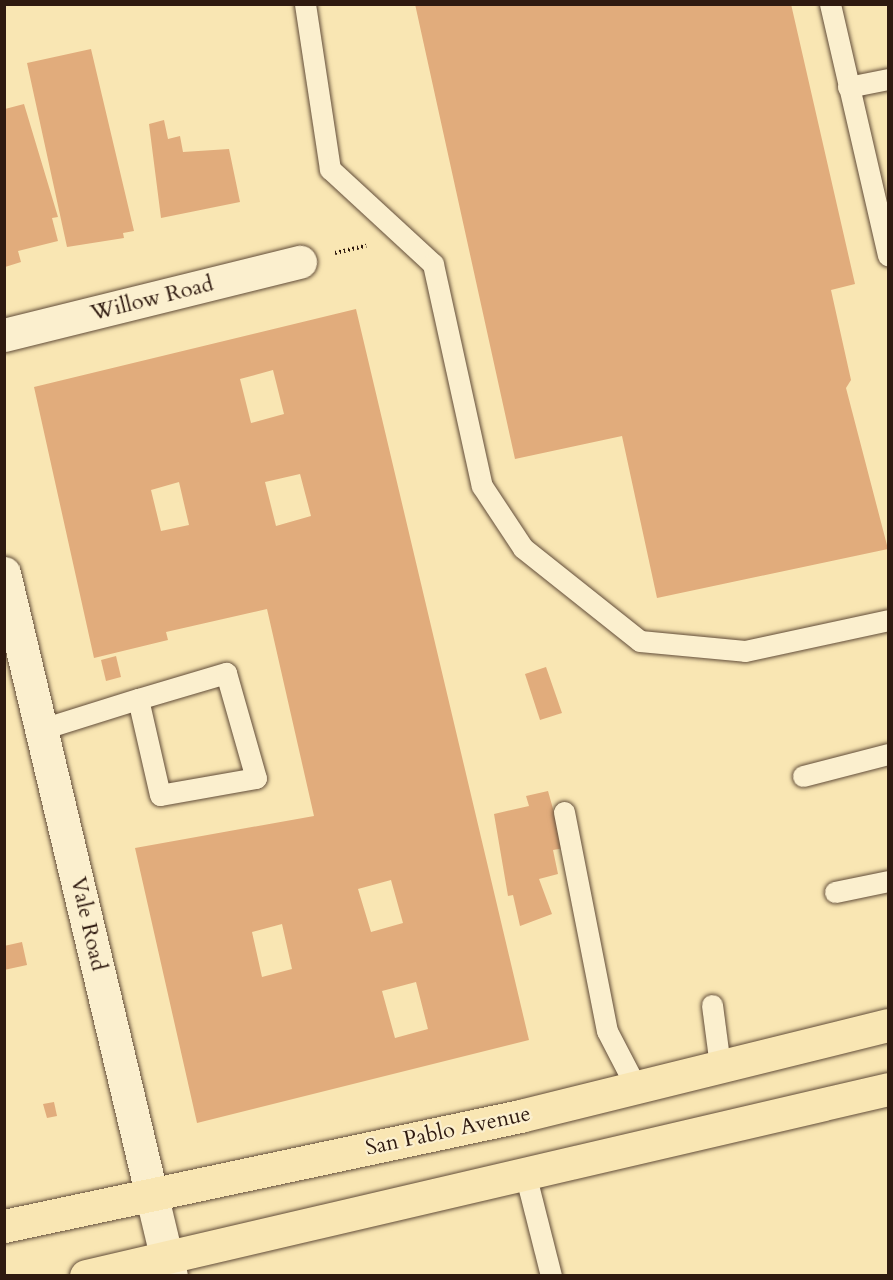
<!DOCTYPE html>
<style>
body{margin:0}
#map{position:relative;width:893px;height:1280px;overflow:hidden;background:#f9e6b3;font-family:Cardo,serif}
div>[style]{position:absolute}
.building>*{inset:0;background:#e1ac7c}
.path>*{height:4px;margin-top:-2px;transform-origin:0;background:repeating-linear-gradient(90deg,#2f1a10 0 1.5px,transparent 0 4.5px)}
.roads{filter:drop-shadow(0 0 2px #624d39) drop-shadow(0 0 2px #624d39)}
.service>*{height:21px;margin:-10.5px;padding:0 10.5px;transform-origin:10.5px;border-radius:10.5px;background:#fbefce}
.minor>*{height:33px;margin:-16.5px;padding:0 16.5px;transform-origin:16.5px;border-radius:16.5px;background:#fbefce}
.tertiary>*{height:33px;margin:-16.5px;padding:0 16.5px;transform-origin:16.5px;border-radius:16.5px;background:#fbefce}
.primary>*{height:33px;margin:-16.5px;padding:0 16.5px;transform-origin:16.5px;border-radius:16.5px;background:#f9e6b3}
span{translate:-50% -50%;white-space:nowrap;text-align:center;line-height:1.15;-webkit-text-stroke:4.5px #fbefce;paint-order:stroke}
.street-label{font-size:22px;color:#2f1a10}
.frame{position:absolute;inset:0;border:6px solid #2f1a10;pointer-events:none}
</style>
<div id="map">
<div class="building">
<i style="clip-path:polygon(415px 4px,791px 4px,855px 284px,831px 290px,851px 380px,846px 388px,888px 549px,657px 598px,622px 436px,515px 459px)"></i>
<i style="clip-path:polygon(91px 49px,134px 231px,123px 233px,124px 238px,67px 247px,27px 63px)"></i>
<i style="clip-path:polygon(24px 104px,58px 217px,52px 218px,58px 241px,18px 251px,21px 262px,5px 267px,5px 109px)"></i>
<i style="clip-path:polygon(164px 120px,168px 139px,180px 136px,183px 152px,229px 149px,240px 202px,161px 218px,149px 124px)"></i>
<i style="clip-path:polygon(evenodd,356px 309px,529px 1040px,197px 1123px,135px 848px,314px 816px,267px 609px,166px 632px,168px 640px,94px 658px,34px 387px,356px 309px,273px 370px,284px 414px,251px 423px,240px 379px,273px 370px,356px 309px,300px 474px,311px 516px,276px 526px,265px 482px,300px 474px,356px 309px,179px 482px,189px 525px,161px 531px,151px 490px,179px 482px,356px 309px,391px 880px,403px 923px,371px 932px,358px 889px,391px 880px,356px 309px,282px 924px,292px 969px,262px 977px,252px 932px,282px 924px,356px 309px,416px 982px,428px 1029px,395px 1038px,382px 991px,416px 982px)"></i>
<i style="clip-path:polygon(116px 656px,121px 677px,106px 681px,101px 660px)"></i>
<i style="clip-path:polygon(546px 667px,562px 713px,540px 720px,525px 674px)"></i>
<i style="clip-path:polygon(548px 791px,564px 848px,553px 850px,558px 874px,539px 879px,552px 914px,520px 926px,513px 895px,508px 896px,494px 814px,529px 806px,526px 796px)"></i>
<i style="clip-path:polygon(22px 942px,27px 965px,4px 970px,4px 946px)"></i>
<i style="clip-path:polygon(54px 1102px,57px 1116px,47px 1118px,43px 1104px)"></i>
</div>
<div class="path">
<i style="left:335px;top:253px;width:32px;rotate:-13deg"></i>
</div>
<div class="roads">
<div class="service">
<i style="left:305px;top:4px;width:167px;rotate:81.4deg"></i>
<i style="left:330px;top:169px;width:140px;rotate:42.7deg"></i>
<i style="left:433px;top:264px;width:227px;rotate:77.6deg"></i>
<i style="left:482px;top:486px;width:74px;rotate:56.5deg"></i>
<i style="left:523px;top:548px;width:149px;rotate:38.5deg"></i>
<i style="left:640px;top:641px;width:105px;rotate:5.4deg"></i>
<i style="left:745px;top:651px;width:146px;rotate:-12.2deg"></i>
<i style="left:830px;top:4px;width:258px;rotate:77deg"></i>
<i style="left:848px;top:87px;width:41px;rotate:-11.3deg"></i>
<i style="left:42px;top:729px;width:101px;rotate:-17.4deg"></i>
<i style="left:138px;top:699px;width:92px;rotate:-16.5deg"></i>
<i style="left:226px;top:673px;width:109px;rotate:74.1deg"></i>
<i style="left:256px;top:778px;width:97px;rotate:170deg"></i>
<i style="left:160px;top:795px;width:98px;rotate:-102.9deg"></i>
<i style="left:803px;top:776px;width:88px;rotate:-14.5deg"></i>
<i style="left:564px;top:812px;width:223px;rotate:78.9deg"></i>
<i style="left:607px;top:1031px;width:63px;rotate:62.6deg"></i>
<i style="left:835px;top:892px;width:54px;rotate:-11.7deg"></i>
<i style="left:712px;top:1005px;width:62px;rotate:82.5deg"></i>
<i style="left:525px;top:1173px;width:106px;rotate:75.8deg"></i>
</div>
<div class="minor">
<i style="left:4px;top:335px;width:305px;rotate:-13.9deg"></i>
<i style="left:4px;top:573px;width:637px;rotate:76.66deg"></i>
</div>
<div class="tertiary">
<i style="left:151px;top:1193px;width:85px;rotate:76.5deg"></i>
</div>
<div class="primary">
<i style="left:4px;top:1226px;width:528px;rotate:-12.03deg"></i>
<i style="left:520px;top:1116px;width:379px;rotate:-13.9deg"></i>
<i style="left:86px;top:1276px;width:824px;rotate:-13.12deg"></i>
</div>
</div>
<div class="street-label">
<span style="left:152px;top:299px;rotate:-14deg">Willow Road</span>
<span style="left:88px;top:924px;rotate:77deg">Vale Road</span>
<span style="left:448px;top:1131px;rotate:-12deg">San Pablo Avenue</span>
</div>
<div class="frame"></div>
</div>
